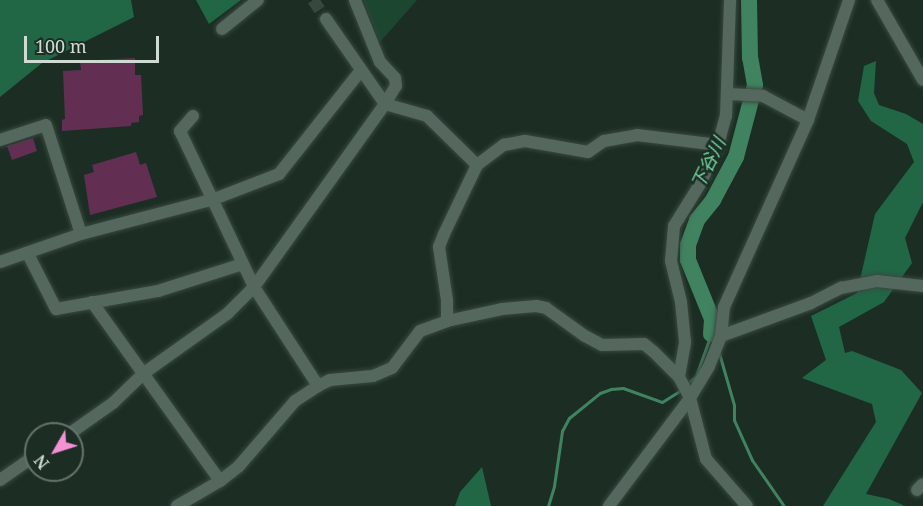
<!DOCTYPE html>
<meta charset="utf-8">
<style>
body{margin:0}
#map{position:relative;width:923px;height:506px;overflow:hidden;background:#1c2e24;font-family:"Noto Serif","Noto Sans JP",serif}
div>[style]{position:absolute}
.green>*{inset:0;background:#1d4631}
.forest>*{inset:0;background:#216746}
.stream>*{height:3px;margin:-1.5px;padding:0 1.5px;transform-origin:1.5px;border-radius:1.5px;background:#408361}
.river>*{height:16px;margin:-8px;padding:0 8px;transform-origin:8px;border-radius:8px;background:#408361}
.building>*{inset:0;background:#622f53}
.minor-tunnel>*{height:12px;margin-top:-6px;transform-origin:0;background:repeating-linear-gradient(90deg,#37483e 0 12px,transparent 0 18px)}
.roads{filter:drop-shadow(0 0 2px #3a4940) drop-shadow(0 0 2px #3a4940)}
.minor>*{height:12px;margin:-6px;padding:0 6px;transform-origin:6px;border-radius:6px;background:#55685d}
span{translate:-50% -50%;white-space:nowrap;text-align:center;line-height:1.15;-webkit-text-stroke:5px #1c2e24;paint-order:stroke}
.water-label{font-size:18px;color:#78d9a7;font-style:italic}
.north{position:absolute;left:24px;top:422px;width:60px;height:60px;box-sizing:border-box;background:#1c2e24;border:2px solid #64736a;border-radius:50%;rotate:231deg;font-size:16px;font-weight:700;line-height:24px;text-align:center;color:#cfdad3}
.north::after{content:'';display:block;margin:auto;width:21px;height:27px;background:#f491d4;clip-path:polygon(50% 0,100% 100%,50% 72%,0 100%)}
.scale{position:absolute;left:24px;top:36px;width:135px;height:27px;box-sizing:border-box;border:3px solid #cfdad3;border-top:0;padding-left:8px;font-size:18px;line-height:21px;white-space:nowrap;color:#cfdad3;-webkit-text-stroke:4px #1c2e24;paint-order:stroke}
</style>
<div id="map">
<div class="green">
<i style="clip-path:polygon(363px 0,417px 0,380px 42px)"></i>
</div>
<div class="forest">
<i style="clip-path:polygon(0 0,131px 0,134px 17px,42px 63px,0 97px)"></i>
<i style="clip-path:polygon(196px 0,241px 0,209px 24px)"></i>
<i style="clip-path:polygon(876px 61px,874px 93px,879px 105px,906px 114px,923px 124px,923px 202px,905px 238px,912px 263px,884px 302px,839px 327px,845px 353px,852px 351px,901px 370px,922px 393px,866px 494px,889px 499px,905px 506px,823px 506px,876px 422px,872px 404px,802px 378px,826px 360px,811px 316px,857px 293px,875px 214px,914px 162px,907px 144px,871px 121px,858px 101px,864px 66px)"></i>
<i style="clip-path:polygon(482px 467px,491px 506px,455px 506px,460px 492px)"></i>
</div>
<div class="stream">
<i style="left:719px;top:353px;width:54px;rotate:73.9deg"></i>
<i style="left:734px;top:405px;width:15px;rotate:90deg"></i>
<i style="left:734px;top:420px;width:44px;rotate:65.8deg"></i>
<i style="left:752px;top:460px;width:56px;rotate:55.2deg"></i>
<i style="left:686px;top:385px;width:13px;rotate:-42deg"></i>
<i style="left:696px;top:376px;width:45px;rotate:-70.3deg"></i>
<i style="left:548px;top:506px;width:21px;rotate:-73deg"></i>
<i style="left:554px;top:486px;width:56px;rotate:-81.7deg"></i>
<i style="left:562px;top:431px;width:15px;rotate:-62deg"></i>
<i style="left:569px;top:418px;width:40px;rotate:-39deg"></i>
<i style="left:600px;top:393px;width:12px;rotate:-20deg"></i>
<i style="left:611px;top:389px;width:12px;rotate:-5deg"></i>
<i style="left:623px;top:388px;width:41px;rotate:19.7deg"></i>
<i style="left:662px;top:402px;width:22px;rotate:-32deg"></i>
</div>
<div class="river">
<i style="left:711px;top:334px;width:15px;rotate:-86deg"></i>
<i style="left:712px;top:319px;width:64px;rotate:-112.1deg"></i>
<i style="left:688px;top:260px;width:15px;rotate:-90deg"></i>
<i style="left:688px;top:245px;width:27px;rotate:-70deg"></i>
<i style="left:697px;top:220px;width:26px;rotate:-51deg"></i>
<i style="left:713px;top:200px;width:49px;rotate:-61.9deg"></i>
<i style="left:736px;top:157px;width:74px;rotate:-75.2deg"></i>
<i style="left:755px;top:85px;width:27px;rotate:-100deg"></i>
<i style="left:750px;top:58px;width:58px;rotate:-91deg"></i>
</div>
<div class="building">
<i style="clip-path:polygon(135px 58px,135px 75px,141px 75px,143px 115px,139px 116px,139px 122px,131px 123px,131px 126px,62px 131px,62px 120px,65px 119px,63px 71px,81px 70px,80px 61px)"></i>
<i style="clip-path:polygon(33px 138px,37px 151px,12px 160px,7px 146px)"></i>
<i style="clip-path:polygon(136px 152px,140px 165px,146px 163px,157px 197px,90px 215px,84px 175px,94px 172px,92px 165px)"></i>
</div>
<div class="minor-tunnel">
<i style="left:313px;top:0;width:23px;rotate:56deg"></i>
</div>
<div class="roads">
<div class="minor">
<i style="left:877px;top:0;width:92px;rotate:60.1deg"></i>
<i style="left:326px;top:19px;width:103px;rotate:55.2deg"></i>
<i style="left:385px;top:104px;width:44px;rotate:15.9deg"></i>
<i style="left:427px;top:116px;width:70px;rotate:44.4deg"></i>
<i style="left:222px;top:29px;width:46px;rotate:-38.9deg"></i>
<i style="left:728px;top:94px;width:35px;rotate:3deg"></i>
<i style="left:763px;top:96px;width:51px;rotate:28.1deg"></i>
<i style="left:193px;top:116px;width:20px;rotate:131deg"></i>
<i style="left:180px;top:131px;width:173px;rotate:64.6deg"></i>
<i style="left:254px;top:287px;width:118px;rotate:57.1deg"></i>
<i style="left:0;top:140px;width:48px;rotate:-18.1deg"></i>
<i style="left:46px;top:125px;width:114px;rotate:72.2deg"></i>
<i style="left:28px;top:254px;width:62px;rotate:63deg"></i>
<i style="left:56px;top:309px;width:104px;rotate:-10deg"></i>
<i style="left:158px;top:291px;width:89px;rotate:-17.6deg"></i>
<i style="left:0;top:262px;width:86px;rotate:-19.1deg"></i>
<i style="left:81px;top:234px;width:138px;rotate:-14.7deg"></i>
<i style="left:214px;top:199px;width:70px;rotate:-21deg"></i>
<i style="left:279px;top:174px;width:132px;rotate:-51.7deg"></i>
<i style="left:92px;top:302px;width:220px;rotate:54.4deg"></i>
<i style="left:447px;top:321px;width:21px;rotate:-90deg"></i>
<i style="left:447px;top:300px;width:54px;rotate:-98.6deg"></i>
<i style="left:439px;top:247px;width:14px;rotate:-69deg"></i>
<i style="left:444px;top:234px;width:76px;rotate:-64.4deg"></i>
<i style="left:477px;top:165px;width:34px;rotate:-37deg"></i>
<i style="left:504px;top:145px;width:21px;rotate:-11deg"></i>
<i style="left:525px;top:141px;width:64px;rotate:9.9deg"></i>
<i style="left:588px;top:152px;width:19px;rotate:-35deg"></i>
<i style="left:604px;top:141px;width:34px;rotate:-10deg"></i>
<i style="left:637px;top:135px;width:82px;rotate:7deg"></i>
<i style="left:721px;top:336px;width:96px;rotate:-20.1deg"></i>
<i style="left:811px;top:303px;width:34px;rotate:-27deg"></i>
<i style="left:841px;top:288px;width:37px;rotate:-11deg"></i>
<i style="left:877px;top:281px;width:46px;rotate:6.2deg"></i>
<i style="left:679px;top:377px;width:36px;rotate:-80deg"></i>
<i style="left:685px;top:342px;width:40px;rotate:-95.7deg"></i>
<i style="left:681px;top:302px;width:42px;rotate:-103.7deg"></i>
<i style="left:671px;top:261px;width:35px;rotate:-85deg"></i>
<i style="left:674px;top:226px;width:49px;rotate:-58.2deg"></i>
<i style="left:700px;top:184px;width:43px;rotate:-65.2deg"></i>
<i style="left:718px;top:145px;width:30px;rotate:-75deg"></i>
<i style="left:726px;top:116px;width:116px;rotate:-88deg"></i>
<i style="left:69px;top:434px;width:54px;rotate:-35.2deg"></i>
<i style="left:113px;top:403px;width:43px;rotate:-44.1deg"></i>
<i style="left:144px;top:373px;width:102px;rotate:-35.4deg"></i>
<i style="left:227px;top:314px;width:38px;rotate:-45deg"></i>
<i style="left:254px;top:287px;width:225px;rotate:-54.4deg"></i>
<i style="left:385px;top:104px;width:21px;rotate:-59deg"></i>
<i style="left:396px;top:86px;width:8px;rotate:-97deg"></i>
<i style="left:395px;top:78px;width:22px;rotate:-133deg"></i>
<i style="left:380px;top:62px;width:67px;rotate:-112deg"></i>
<i style="left:0;top:480px;width:44px;rotate:-34.8deg"></i>
<i style="left:917px;top:490px;width:8px;rotate:-45deg"></i>
<i style="left:177px;top:506px;width:50px;rotate:-30.2deg"></i>
<i style="left:220px;top:481px;width:24px;rotate:-38deg"></i>
<i style="left:239px;top:466px;width:86px;rotate:-49.3deg"></i>
<i style="left:295px;top:401px;width:27px;rotate:-33deg"></i>
<i style="left:318px;top:386px;width:13px;rotate:-27deg"></i>
<i style="left:330px;top:380px;width:43px;rotate:-5.3deg"></i>
<i style="left:373px;top:376px;width:21px;rotate:-23deg"></i>
<i style="left:392px;top:368px;width:46px;rotate:-52.9deg"></i>
<i style="left:420px;top:331px;width:29px;rotate:-20deg"></i>
<i style="left:447px;top:321px;width:56px;rotate:-12.3deg"></i>
<i style="left:502px;top:309px;width:34px;rotate:-5deg"></i>
<i style="left:536px;top:306px;width:10px;rotate:11deg"></i>
<i style="left:546px;top:308px;width:48px;rotate:35.7deg"></i>
<i style="left:585px;top:336px;width:19px;rotate:28deg"></i>
<i style="left:602px;top:345px;width:42px;rotate:-1.4deg"></i>
<i style="left:644px;top:344px;width:13px;rotate:39deg"></i>
<i style="left:654px;top:352px;width:35px;rotate:45deg"></i>
<i style="left:679px;top:377px;width:24px;rotate:62deg"></i>
<i style="left:690px;top:398px;width:63px;rotate:75.3deg"></i>
<i style="left:706px;top:459px;width:62px;rotate:48.9deg"></i>
<i style="left:609px;top:506px;width:135px;rotate:-53.1deg"></i>
<i style="left:690px;top:398px;width:37px;rotate:-59deg"></i>
<i style="left:709px;top:366px;width:32px;rotate:-68deg"></i>
<i style="left:721px;top:336px;width:29px;rotate:-84deg"></i>
<i style="left:724px;top:307px;width:205px;rotate:-65.8deg"></i>
<i style="left:808px;top:120px;width:127px;rotate:-71.1deg"></i>
</div>
</div>
<div class="water-label">
<span style="left:708px;top:163px;rotate:-64deg">下谷川</span>
</div>
<div class="north">N</div>
<div class="scale">100 m</div>
</div>
